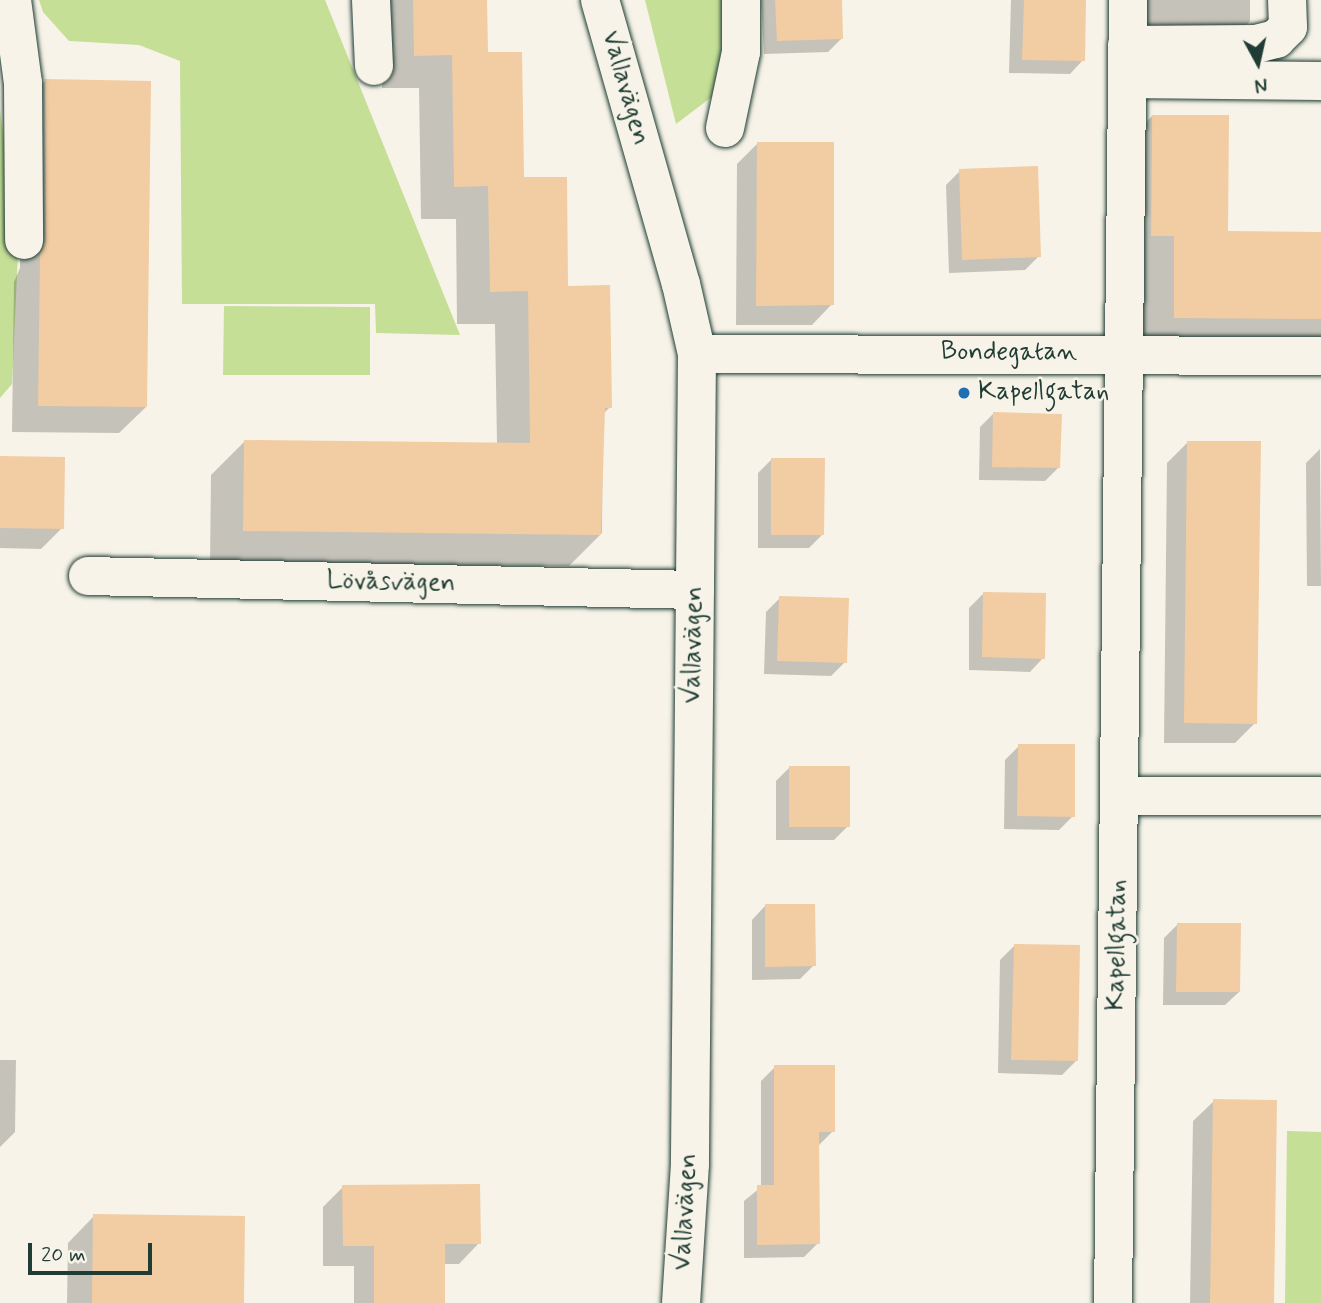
<!DOCTYPE html>
<meta charset="utf-8">
<style>
body{margin:0}
#map{position:relative;width:1321px;height:1303px;overflow:hidden;background:#f7f3e8;font-family:Mynerve,sans-serif}
div>[style]{position:absolute}
.green>*{inset:0;background:#c5df96}
.shadow>*{inset:0;background:#0003}
.building>*{inset:0;background:#f2cca2}
.roads{filter:drop-shadow(0 0 2px #1f3d34) drop-shadow(0 0 2px #1f3d34)}
.minor>*{height:38px;margin:-19px;padding:0 19px;transform-origin:19px;border-radius:19px;background:#f7f3e8}
.dots>*{width:19px;height:19px;translate:-50% -50%;box-sizing:border-box;border:4px solid #f7f3e8;border-radius:50%}
span{translate:-50% -50%;white-space:nowrap;text-align:center;line-height:1.15;-webkit-text-stroke:5px #f7f3e8;paint-order:stroke}
.street-label{font-size:26px;color:#1f3d34}
.poi-label{font-size:26px;color:#1f3d34}
.left{translate:0 -50%;text-align:left}
.north{position:absolute;left:1223px;top:28px;width:70px;height:70px;-webkit-text-stroke:5px #f7f3e8;paint-order:stroke;rotate:172deg;font-size:19px;font-weight:700;line-height:28px;text-align:center;color:#1f3d34}
.north::after{content:'';display:block;margin:auto;width:24px;height:32px;background:#1f3d34;clip-path:polygon(50% 0,100% 100%,50% 72%,0 100%)}
.scale{position:absolute;left:28px;top:1243px;width:124px;height:32px;box-sizing:border-box;border:4px solid #1f3d34;border-top:0;padding-left:9px;font-size:21px;line-height:24px;white-space:nowrap;color:#1f3d34;-webkit-text-stroke:5px #f7f3e8;paint-order:stroke}
</style>
<div id="map">
<div class="green">
<i style="clip-path:polygon(39px 0,325px 0,460px 335px,376px 333px,375px 304px,182px 304px,180px 61px,139px 45px,69px 41px,43px 12px)"></i>
<i style="clip-path:polygon(645px 0,730px 0,717px 93px,676px 124px)"></i>
<i style="clip-path:polygon(0 110px,18px 252px,12px 384px,0 398px)"></i>
<i style="clip-path:polygon(224px 306px,370px 307px,370px 375px,223px 375px)"></i>
<i style="clip-path:polygon(1287px 1131px,1321px 1132px,1321px 1303px,1285px 1303px)"></i>
</div>
<div class="shadow">
<i style="clip-path:polygon(380px 0,486px 0,487px 54px,522px 179px,610px 407px,603px 414px,602px 533px,569px 566px,210px 564px,211px 475px,244px 442px,497px 444px,495px 324px,457px 324px,456px 219px,421px 219px,419px 88px,382px 88px)"></i>
<i style="clip-path:polygon(761px 0,840px 0,842px 38px,828px 52px,764px 54px)"></i>
<i style="clip-path:polygon(1011px 0,1085px 0,1083px 60px,1070px 74px,1009px 73px)"></i>
<i style="clip-path:polygon(1128px 0,1250px 0,1250px 21px,1224px 48px,1128px 49px)"></i>
<i style="clip-path:polygon(45px 81px,146px 407px,119px 433px,12px 432px,14px 282px,20px 268px,19px 108px)"></i>
<i style="clip-path:polygon(1152px 116px,1226px 233px,1321px 233px,1321px 354px,1139px 353px,1117px 152px)"></i>
<i style="clip-path:polygon(757px 144px,832px 304px,812px 325px,736px 325px,737px 164px)"></i>
<i style="clip-path:polygon(960px 171px,1039px 256px,1025px 270px,949px 273px,946px 185px)"></i>
<i style="clip-path:polygon(994px 413px,1059px 467px,1045px 481px,979px 480px,980px 427px)"></i>
<i style="clip-path:polygon(1188px 442px,1255px 723px,1235px 743px,1164px 743px,1167px 463px)"></i>
<i style="clip-path:polygon(1320px 449px,1321px 586px,1307px 586px,1306px 463px)"></i>
<i style="clip-path:polygon(0 458px,62px 528px,41px 549px,0 548px)"></i>
<i style="clip-path:polygon(772px 459px,823px 534px,809px 548px,758px 548px,758px 473px)"></i>
<i style="clip-path:polygon(983px 594px,1043px 658px,1030px 672px,969px 670px,969px 608px)"></i>
<i style="clip-path:polygon(780px 598px,845px 662px,831px 676px,764px 674px,766px 612px)"></i>
<i style="clip-path:polygon(1019px 746px,1073px 816px,1059px 830px,1004px 829px,1005px 760px)"></i>
<i style="clip-path:polygon(790px 767px,848px 826px,834px 840px,776px 840px,776px 781px)"></i>
<i style="clip-path:polygon(765px 906px,814px 965px,800px 979px,752px 980px,752px 920px)"></i>
<i style="clip-path:polygon(1178px 924px,1239px 992px,1225px 1005px,1163px 1005px,1164px 938px)"></i>
<i style="clip-path:polygon(1014px 946px,1076px 1061px,1062px 1075px,998px 1073px,1000px 960px)"></i>
<i style="clip-path:polygon(0 1060px,16px 1060px,15px 1132px,0 1147px)"></i>
<i style="clip-path:polygon(775px 1067px,833px 1131px,819px 1145px,818px 1243px,804px 1257px,744px 1258px,744px 1201px,761px 1187px,761px 1081px)"></i>
<i style="clip-path:polygon(1214px 1101px,1272px 1303px,1190px 1303px,1193px 1121px)"></i>
<i style="clip-path:polygon(343px 1187px,479px 1243px,459px 1264px,443px 1264px,443px 1303px,354px 1303px,354px 1266px,323px 1266px,323px 1207px)"></i>
<i style="clip-path:polygon(94px 1216px,242px 1303px,67px 1303px,68px 1243px)"></i>
</div>
<div class="building">
<i style="clip-path:polygon(413px 0,487px 0,488px 52px,522px 52px,524px 177px,567px 177px,568px 286px,610px 285px,612px 408px,605px 408px,601px 535px,243px 531px,244px 440px,530px 443px,528px 291px,490px 292px,488px 186px,454px 187px,452px 55px,414px 56px)"></i>
<i style="clip-path:polygon(775px 0,842px 0,843px 39px,777px 41px)"></i>
<i style="clip-path:polygon(1024px 0,1086px 0,1085px 61px,1022px 60px)"></i>
<i style="clip-path:polygon(45px 79px,151px 81px,147px 407px,38px 406px,40px 254px,46px 240px)"></i>
<i style="clip-path:polygon(1152px 115px,1229px 115px,1228px 231px,1321px 232px,1321px 319px,1174px 318px,1174px 236px,1151px 236px)"></i>
<i style="clip-path:polygon(757px 142px,834px 142px,834px 305px,756px 306px)"></i>
<i style="clip-path:polygon(1038px 166px,1041px 257px,962px 260px,959px 169px)"></i>
<i style="clip-path:polygon(993px 412px,1062px 414px,1060px 468px,992px 467px)"></i>
<i style="clip-path:polygon(1187px 441px,1261px 441px,1257px 724px,1184px 723px)"></i>
<i style="clip-path:polygon(0 456px,65px 457px,64px 529px,0 528px)"></i>
<i style="clip-path:polygon(771px 458px,825px 458px,824px 535px,771px 535px)"></i>
<i style="clip-path:polygon(983px 592px,1046px 593px,1045px 659px,982px 657px)"></i>
<i style="clip-path:polygon(779px 596px,849px 598px,847px 663px,777px 661px)"></i>
<i style="clip-path:polygon(1018px 744px,1075px 744px,1075px 817px,1017px 816px)"></i>
<i style="clip-path:polygon(789px 766px,850px 766px,850px 827px,789px 827px)"></i>
<i style="clip-path:polygon(765px 904px,815px 904px,816px 966px,765px 967px)"></i>
<i style="clip-path:polygon(1177px 923px,1241px 923px,1240px 992px,1176px 992px)"></i>
<i style="clip-path:polygon(1014px 944px,1080px 945px,1078px 1061px,1011px 1060px)"></i>
<i style="clip-path:polygon(774px 1065px,835px 1065px,835px 1132px,819px 1132px,820px 1244px,757px 1245px,757px 1185px,774px 1185px)"></i>
<i style="clip-path:polygon(1213px 1099px,1277px 1100px,1274px 1303px,1210px 1303px)"></i>
<i style="clip-path:polygon(480px 1184px,481px 1244px,445px 1244px,445px 1303px,374px 1303px,374px 1246px,343px 1246px,342px 1185px)"></i>
<i style="clip-path:polygon(93px 1214px,245px 1216px,244px 1303px,92px 1303px)"></i>
</div>
<div class="roads">
<div class="minor">
<i style="left:12px;top:0;width:84px;rotate:82.5deg"></i>
<i style="left:23px;top:83px;width:157px;rotate:89.6deg"></i>
<i style="left:371px;top:0;width:66px;rotate:87.4deg"></i>
<i style="left:600px;top:0;width:295px;rotate:74.1deg"></i>
<i style="left:681px;top:284px;width:72px;rotate:77.1deg"></i>
<i style="left:697px;top:354px;width:810px;rotate:90.5deg"></i>
<i style="left:690px;top:1164px;width:139px;rotate:93.7deg"></i>
<i style="left:1127px;top:45px;width:129px;rotate:-0.4deg"></i>
<i style="left:1256px;top:44px;width:21px;rotate:-14deg"></i>
<i style="left:1276px;top:39px;width:17px;rotate:-45deg"></i>
<i style="left:1288px;top:27px;width:27px;rotate:-92deg"></i>
<i style="left:1127px;top:79px;width:194px;rotate:0.6deg"></i>
<i style="left:725px;top:128px;width:78px;rotate:-78.1deg"></i>
<i style="left:741px;top:52px;width:52px;rotate:-90deg"></i>
<i style="left:697px;top:354px;width:624px;rotate:0.18deg"></i>
<i style="left:88px;top:576px;width:607px;rotate:1.32deg"></i>
<i style="left:1120px;top:796px;width:201px"></i>
<i style="left:1113px;top:1303px;width:1303px;rotate:-89.34deg"></i>
</div>
</div>
<div class="dots">
<i style="left:964px;top:393px;background:#1f6fb2"></i>
</div>
<div class="street-label">
<span style="left:625px;top:88px;rotate:74deg">Vallavägen</span>
<span style="left:1009px;top:353px">Bondegatan</span>
<span style="left:391px;top:583px;rotate:1deg">Lövåsvägen</span>
<span style="left:694px;top:645px;rotate:-89deg">Vallavägen</span>
<span style="left:1118px;top:945px;rotate:-89deg">Kapellgatan</span>
<span style="left:686px;top:1212px;rotate:-87deg">Vallavägen</span>
</div>
<div class="poi-label">
<span class="left" style="left:978px;top:393px">Kapellgatan</span>
</div>
<div class="north">N</div>
<div class="scale">20 m</div>
</div>
